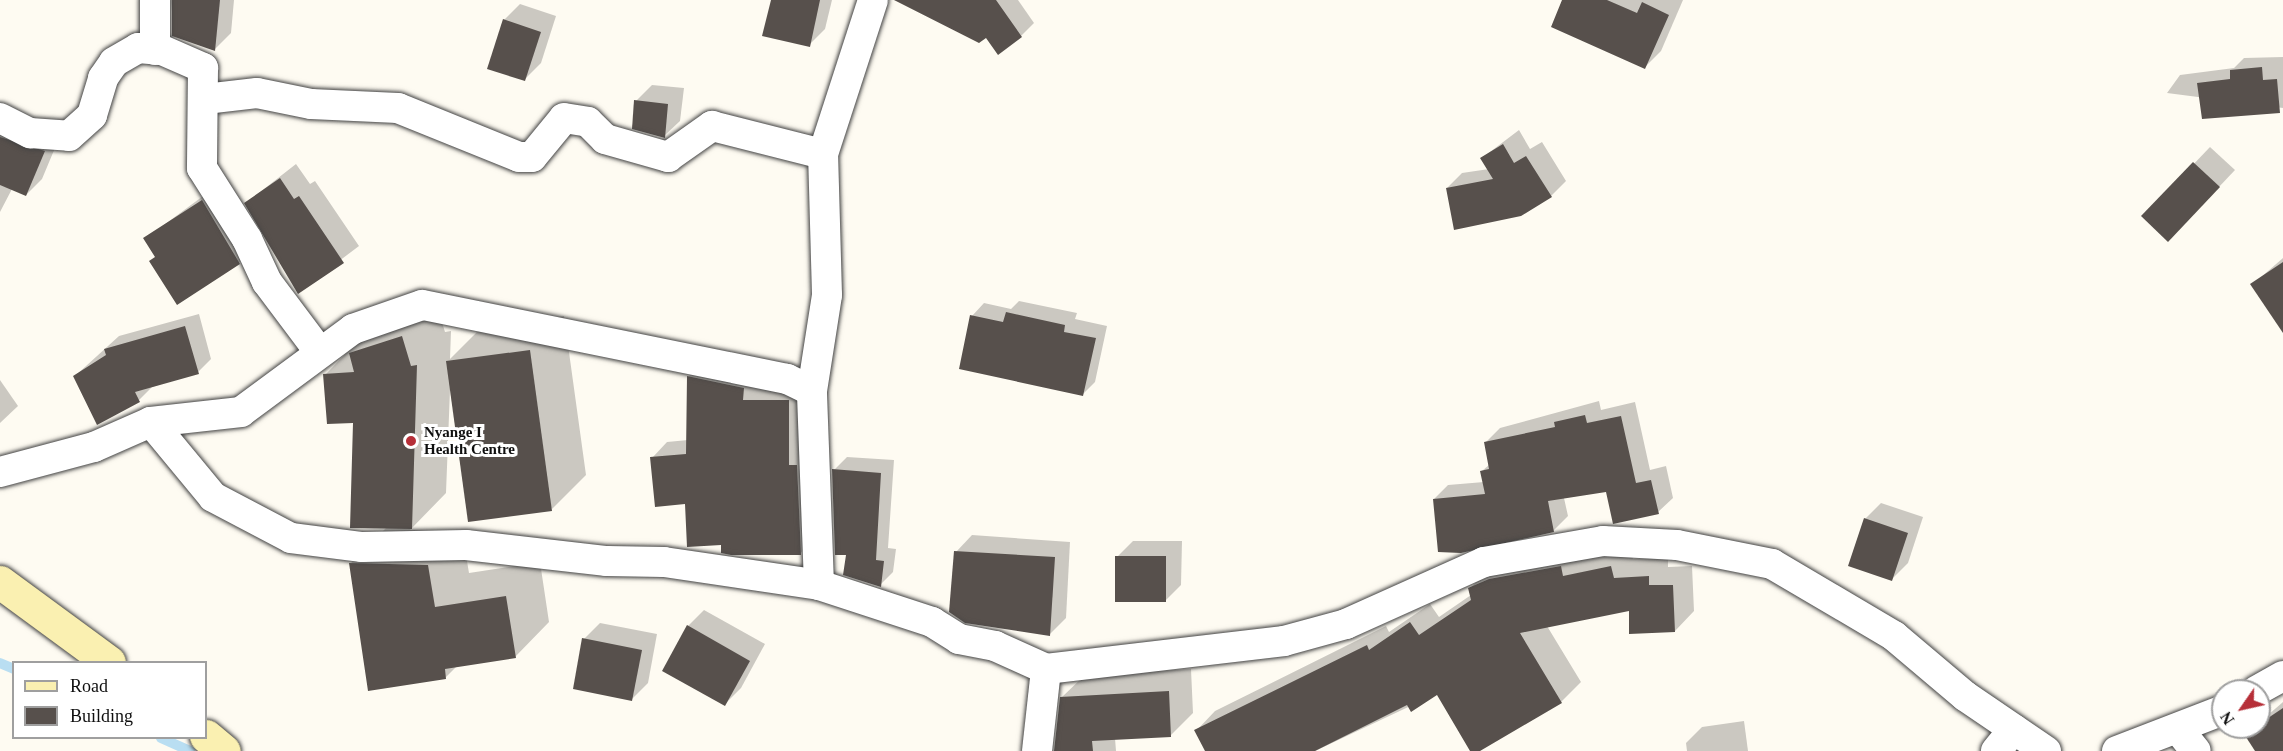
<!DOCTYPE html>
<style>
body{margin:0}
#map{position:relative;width:2283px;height:751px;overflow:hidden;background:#fefbf2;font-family:"Times New Roman",serif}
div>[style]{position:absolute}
.shadow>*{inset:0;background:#0003}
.stream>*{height:10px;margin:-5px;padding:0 5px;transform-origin:5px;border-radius:5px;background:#b9def2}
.building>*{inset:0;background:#57504c}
.roads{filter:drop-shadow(0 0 2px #424242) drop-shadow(0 0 2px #424242)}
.street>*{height:30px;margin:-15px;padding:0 15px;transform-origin:15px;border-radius:15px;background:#fff}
.secondary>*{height:33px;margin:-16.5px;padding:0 16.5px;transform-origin:16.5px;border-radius:16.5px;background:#faf0b1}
.dots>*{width:16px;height:16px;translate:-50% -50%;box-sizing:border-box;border:3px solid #fff;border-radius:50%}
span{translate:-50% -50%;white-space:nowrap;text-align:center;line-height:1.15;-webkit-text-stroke:6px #fff;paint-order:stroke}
.poi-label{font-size:15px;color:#0f0f0f;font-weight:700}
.left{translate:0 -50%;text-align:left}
.legend{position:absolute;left:12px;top:661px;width:195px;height:78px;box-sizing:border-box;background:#fff;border:2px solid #9f9f9f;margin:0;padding:8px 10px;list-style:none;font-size:18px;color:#0f0f0f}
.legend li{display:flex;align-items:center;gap:12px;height:30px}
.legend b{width:30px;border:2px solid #9f9f9f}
.north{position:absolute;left:2211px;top:679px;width:60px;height:60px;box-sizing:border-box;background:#fff;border:2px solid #9f9f9f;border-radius:50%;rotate:236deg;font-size:16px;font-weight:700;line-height:24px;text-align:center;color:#0f0f0f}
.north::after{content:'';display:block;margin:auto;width:21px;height:27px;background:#b62f38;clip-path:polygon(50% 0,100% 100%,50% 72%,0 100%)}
</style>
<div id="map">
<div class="shadow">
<i style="clip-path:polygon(171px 0,234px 0,231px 33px,215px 49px,174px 35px)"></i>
<i style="clip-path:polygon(772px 0,832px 0,825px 29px,809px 45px)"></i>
<i style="clip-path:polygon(897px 0,1018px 0,1034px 23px,1021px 36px,987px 36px)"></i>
<i style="clip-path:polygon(1564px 0,1683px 0,1661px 51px,1645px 67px)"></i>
<i style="clip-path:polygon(520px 4px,556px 16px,541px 63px,525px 79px,504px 20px)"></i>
<i style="clip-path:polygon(2283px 57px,2283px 108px,2167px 93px,2180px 75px,2234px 68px,2244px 58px)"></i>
<i style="clip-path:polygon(652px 85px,684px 88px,680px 121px,664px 136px,636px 101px)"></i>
<i style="clip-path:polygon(0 108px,60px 136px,42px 179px,26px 195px,12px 189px,0 212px)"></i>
<i style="clip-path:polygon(1519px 130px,1530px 149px,1542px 142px,1566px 181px,1551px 196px,1447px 188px,1462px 173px,1489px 169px,1482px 158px)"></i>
<i style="clip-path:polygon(2210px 147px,2235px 170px,2184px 224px,2144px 216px)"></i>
<i style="clip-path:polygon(296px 164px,310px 184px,315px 181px,359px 246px,298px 292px,246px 203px)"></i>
<i style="clip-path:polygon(218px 185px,254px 247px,239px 263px,156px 256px,145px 239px)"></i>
<i style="clip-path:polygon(2283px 258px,2283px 313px,2252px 285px)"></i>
<i style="clip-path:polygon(1019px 301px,1077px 313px,1075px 319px,1107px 326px,1095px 382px,1083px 394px,972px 316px,984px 303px,1011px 309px)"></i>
<i style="clip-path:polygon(436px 303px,445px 332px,451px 331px,450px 359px,482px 327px,564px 316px,586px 475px,552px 509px,450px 390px,446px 493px,410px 530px,462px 531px,469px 573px,540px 562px,549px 622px,515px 657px,458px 665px,445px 678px,351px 563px,387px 527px,355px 421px,325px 375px,359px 340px)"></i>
<i style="clip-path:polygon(199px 314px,211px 359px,198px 372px,152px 387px,139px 400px,75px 376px,119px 336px)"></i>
<i style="clip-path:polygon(703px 362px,804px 385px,815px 538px,800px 554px,722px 544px,652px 458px,667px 442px,688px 440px,688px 377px)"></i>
<i style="clip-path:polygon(0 380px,18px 406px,0 423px)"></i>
<i style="clip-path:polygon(1599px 401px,1601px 410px,1635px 402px,1650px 470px,1666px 466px,1673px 498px,1658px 512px,1607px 491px,1564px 498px,1568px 516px,1553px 531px,1434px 499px,1448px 485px,1484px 482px,1482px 471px,1490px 464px,1485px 443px,1500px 428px)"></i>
<i style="clip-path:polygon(847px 457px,894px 460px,888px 548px,896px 549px,893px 572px,880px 585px,847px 554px,834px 470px)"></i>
<i style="clip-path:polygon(1881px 503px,1923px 517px,1908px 563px,1892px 579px,1865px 519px)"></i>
<i style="clip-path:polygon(972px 535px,1070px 542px,1066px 618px,1050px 634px,956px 552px)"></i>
<i style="clip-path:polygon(1133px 541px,1182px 541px,1181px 585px,1165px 601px,1117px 557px)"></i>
<i style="clip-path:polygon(1630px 548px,1633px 559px,1668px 557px,1668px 567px,1692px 566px,1694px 611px,1675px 631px,1630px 609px,1547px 626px,1581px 682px,1561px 702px,1477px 751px,1472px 751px,1438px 693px,1315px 751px,1206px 751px,1196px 731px,1215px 711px,1386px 626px,1389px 632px,1430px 604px,1439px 617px,1471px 595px,1470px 588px,1490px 569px)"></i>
<i style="clip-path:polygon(704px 610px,765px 644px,741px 688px,725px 704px,688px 626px)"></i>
<i style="clip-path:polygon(600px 623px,657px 634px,648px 683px,632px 699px,584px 639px)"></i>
<i style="clip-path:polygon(1191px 669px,1193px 713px,1170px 736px,1115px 738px,1116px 751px,1055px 751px,1062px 697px,1085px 675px)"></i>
<i style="clip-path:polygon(2283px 702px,2283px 751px,2257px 751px,2246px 734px)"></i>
<i style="clip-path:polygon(1744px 721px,1748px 751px,1687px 751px,1686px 743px,1702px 727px)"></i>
</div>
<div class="stream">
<i style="left:0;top:663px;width:15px;rotate:23deg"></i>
<i style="left:161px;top:738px;width:32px;rotate:24deg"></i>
</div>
<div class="building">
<i style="clip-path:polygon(172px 0,220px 0,215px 51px,172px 36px)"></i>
<i style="clip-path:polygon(771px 0,820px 0,810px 47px,762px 36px)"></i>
<i style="clip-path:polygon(894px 0,996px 0,1022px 37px,998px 55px,986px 38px,979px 43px)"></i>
<i style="clip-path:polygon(1562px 0,1607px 0,1637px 13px,1642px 2px,1669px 15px,1645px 69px,1551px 27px)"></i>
<i style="clip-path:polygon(503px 19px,541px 32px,525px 81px,487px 69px)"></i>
<i style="clip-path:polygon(2262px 67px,2263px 80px,2277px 79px,2280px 113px,2202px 119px,2197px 83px,2230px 79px,2230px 70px)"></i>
<i style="clip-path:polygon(634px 100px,668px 104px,665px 138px,632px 129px)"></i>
<i style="clip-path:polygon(0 137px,45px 151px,26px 196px,0 185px)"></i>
<i style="clip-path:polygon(1503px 144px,1514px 163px,1526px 156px,1552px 197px,1521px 216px,1454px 230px,1446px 188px,1493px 179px,1480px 158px)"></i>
<i style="clip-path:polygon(2193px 162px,2220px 187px,2168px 242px,2141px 216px)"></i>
<i style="clip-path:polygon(280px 178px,294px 199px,299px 196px,344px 263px,298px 294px,244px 203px)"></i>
<i style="clip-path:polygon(202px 200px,240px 264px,177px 305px,149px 261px,155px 257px,143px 238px)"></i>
<i style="clip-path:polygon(2283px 262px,2283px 333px,2250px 284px)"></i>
<i style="clip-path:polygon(1006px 312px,1065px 325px,1064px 332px,1096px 338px,1083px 396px,959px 369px,970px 315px,1003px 322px)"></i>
<i style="clip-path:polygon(185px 326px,199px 374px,135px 392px,140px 402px,97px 425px,73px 376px,106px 355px,104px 349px)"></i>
<i style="clip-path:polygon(402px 336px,411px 366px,417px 365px,412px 529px,350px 528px,353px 423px,327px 424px,323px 374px,354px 372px,349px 353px)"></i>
<i style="clip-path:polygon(530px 350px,552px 511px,468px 522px,446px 361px)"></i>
<i style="clip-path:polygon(687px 376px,744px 388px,743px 400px,789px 400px,789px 465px,797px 465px,801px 555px,731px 555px,721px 553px,721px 545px,687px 547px,685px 504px,655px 507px,650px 457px,686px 454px)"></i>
<i style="clip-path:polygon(1585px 415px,1587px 423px,1621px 416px,1636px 483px,1651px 480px,1659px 514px,1613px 524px,1606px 492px,1548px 501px,1554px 532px,1461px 553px,1438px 552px,1433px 499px,1485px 494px,1480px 471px,1489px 469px,1484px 442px,1555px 427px,1554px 422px)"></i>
<i style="clip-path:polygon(832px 469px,881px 473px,876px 560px,884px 561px,881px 587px,843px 575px,846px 555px,835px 555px)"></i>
<i style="clip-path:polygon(1864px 518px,1908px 533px,1892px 581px,1848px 566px)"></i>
<i style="clip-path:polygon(954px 551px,1055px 557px,1050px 636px,965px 623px,949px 612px)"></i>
<i style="clip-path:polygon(1115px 556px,1166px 556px,1166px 602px,1115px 602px)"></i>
<i style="clip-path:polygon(349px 563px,428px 565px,435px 607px,506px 596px,516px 658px,445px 669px,446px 679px,368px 691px)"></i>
<i style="clip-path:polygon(1561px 566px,1563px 576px,1611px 566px,1614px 578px,1649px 576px,1649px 585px,1673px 585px,1675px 632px,1629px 634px,1629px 611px,1520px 633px,1562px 703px,1480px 751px,1470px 751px,1437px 695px,1411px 712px,1407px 705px,1315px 751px,1205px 751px,1194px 730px,1367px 645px,1369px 650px,1410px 622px,1419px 635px,1471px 600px,1468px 588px,1489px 579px)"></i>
<i style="clip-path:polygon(687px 625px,750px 661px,725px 706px,662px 671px)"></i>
<i style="clip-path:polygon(582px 638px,642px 650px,632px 701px,573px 689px)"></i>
<i style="clip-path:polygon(1169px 691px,1171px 737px,1092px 741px,1093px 751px,1054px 751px,1060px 697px)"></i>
<i style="clip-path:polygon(2283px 708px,2283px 751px,2255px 751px,2244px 734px)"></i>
</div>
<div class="roads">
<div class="street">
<i style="left:155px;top:50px;width:50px;rotate:-90deg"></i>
<i style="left:205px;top:99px;width:52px;rotate:-6.6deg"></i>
<i style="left:257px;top:93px;width:55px;rotate:11.5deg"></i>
<i style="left:311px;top:104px;width:87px;rotate:2.6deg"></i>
<i style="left:398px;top:108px;width:131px;rotate:22deg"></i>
<i style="left:519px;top:157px;width:13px"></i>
<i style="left:532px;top:157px;width:50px;rotate:-50.6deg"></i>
<i style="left:564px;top:118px;width:24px;rotate:9deg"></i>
<i style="left:588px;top:122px;width:24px;rotate:45deg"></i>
<i style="left:605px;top:139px;width:66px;rotate:15.9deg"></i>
<i style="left:668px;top:157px;width:54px;rotate:-35.2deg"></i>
<i style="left:712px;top:126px;width:114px;rotate:14.2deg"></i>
<i style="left:0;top:118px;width:34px;rotate:27deg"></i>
<i style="left:30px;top:133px;width:39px;rotate:4deg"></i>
<i style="left:69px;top:136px;width:31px;rotate:-42deg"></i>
<i style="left:92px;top:115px;width:39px;rotate:-73deg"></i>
<i style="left:103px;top:78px;width:19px;rotate:-55deg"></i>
<i style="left:114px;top:62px;width:28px;rotate:-30deg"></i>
<i style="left:138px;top:48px;width:24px;rotate:5deg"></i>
<i style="left:162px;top:50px;width:45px;rotate:23.7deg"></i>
<i style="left:203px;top:68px;width:100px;rotate:90.6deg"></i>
<i style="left:202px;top:168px;width:84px;rotate:57.6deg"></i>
<i style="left:247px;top:239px;width:47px;rotate:65.1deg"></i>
<i style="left:267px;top:282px;width:85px;rotate:53.1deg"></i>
<i style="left:812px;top:391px;width:28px;rotate:-154deg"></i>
<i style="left:787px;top:379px;width:372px;rotate:-168.5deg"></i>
<i style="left:422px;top:305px;width:73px;rotate:160.8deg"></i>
<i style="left:353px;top:329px;width:139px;rotate:143.5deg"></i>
<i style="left:241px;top:412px;width:91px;rotate:173.7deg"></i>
<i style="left:151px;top:422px;width:97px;rotate:50.4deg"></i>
<i style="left:213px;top:497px;width:88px;rotate:27.7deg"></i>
<i style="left:291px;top:538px;width:72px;rotate:7.2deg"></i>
<i style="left:362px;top:547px;width:104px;rotate:-1.1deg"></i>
<i style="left:466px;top:545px;width:142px;rotate:6.5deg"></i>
<i style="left:607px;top:561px;width:57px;rotate:1deg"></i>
<i style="left:664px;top:562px;width:157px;rotate:8.4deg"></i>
<i style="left:819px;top:585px;width:119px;rotate:18.1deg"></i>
<i style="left:932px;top:622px;width:32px;rotate:32deg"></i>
<i style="left:959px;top:639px;width:37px;rotate:11deg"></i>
<i style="left:995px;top:646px;width:56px;rotate:24.3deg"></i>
<i style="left:0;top:472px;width:97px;rotate:-14.9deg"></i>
<i style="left:94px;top:447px;width:62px;rotate:-23.7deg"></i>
<i style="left:819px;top:585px;width:194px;rotate:-92.1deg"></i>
<i style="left:812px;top:391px;width:97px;rotate:-81.1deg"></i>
<i style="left:827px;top:295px;width:141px;rotate:-91.6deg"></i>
<i style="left:823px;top:154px;width:162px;rotate:-72deg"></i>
<i style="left:2256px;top:691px;width:31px;rotate:-29deg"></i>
<i style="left:2178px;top:729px;width:28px;rotate:51deg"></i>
<i style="left:1037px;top:751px;width:82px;rotate:-83.7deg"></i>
<i style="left:1046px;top:669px;width:240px;rotate:-6.7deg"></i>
<i style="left:1284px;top:641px;width:64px;rotate:-15.3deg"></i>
<i style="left:1346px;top:624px;width:151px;rotate:-24.2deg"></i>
<i style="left:1484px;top:562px;width:121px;rotate:-10deg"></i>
<i style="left:1603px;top:541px;width:74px;rotate:3.1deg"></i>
<i style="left:1677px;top:545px;width:97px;rotate:11.3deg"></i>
<i style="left:1772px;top:564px;width:142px;rotate:30.5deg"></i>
<i style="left:1894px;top:636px;width:93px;rotate:40.2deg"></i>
<i style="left:1965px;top:696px;width:98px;rotate:34.2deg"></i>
<i style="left:1996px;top:751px;width:28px;rotate:-51deg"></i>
<i style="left:2117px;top:751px;width:114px;rotate:-21.1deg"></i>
</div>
<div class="secondary">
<i style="left:0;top:582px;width:135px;rotate:36.3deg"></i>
<i style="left:206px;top:736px;width:23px;rotate:40deg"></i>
</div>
</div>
<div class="dots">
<i style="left:411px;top:441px;background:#b62f38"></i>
</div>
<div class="poi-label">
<span class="left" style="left:424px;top:441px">Nyange I<br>Health Centre</span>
</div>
<ul class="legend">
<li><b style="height:8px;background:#faf0b1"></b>Road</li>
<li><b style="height:16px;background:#57504c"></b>Building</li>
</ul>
<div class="north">N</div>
</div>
